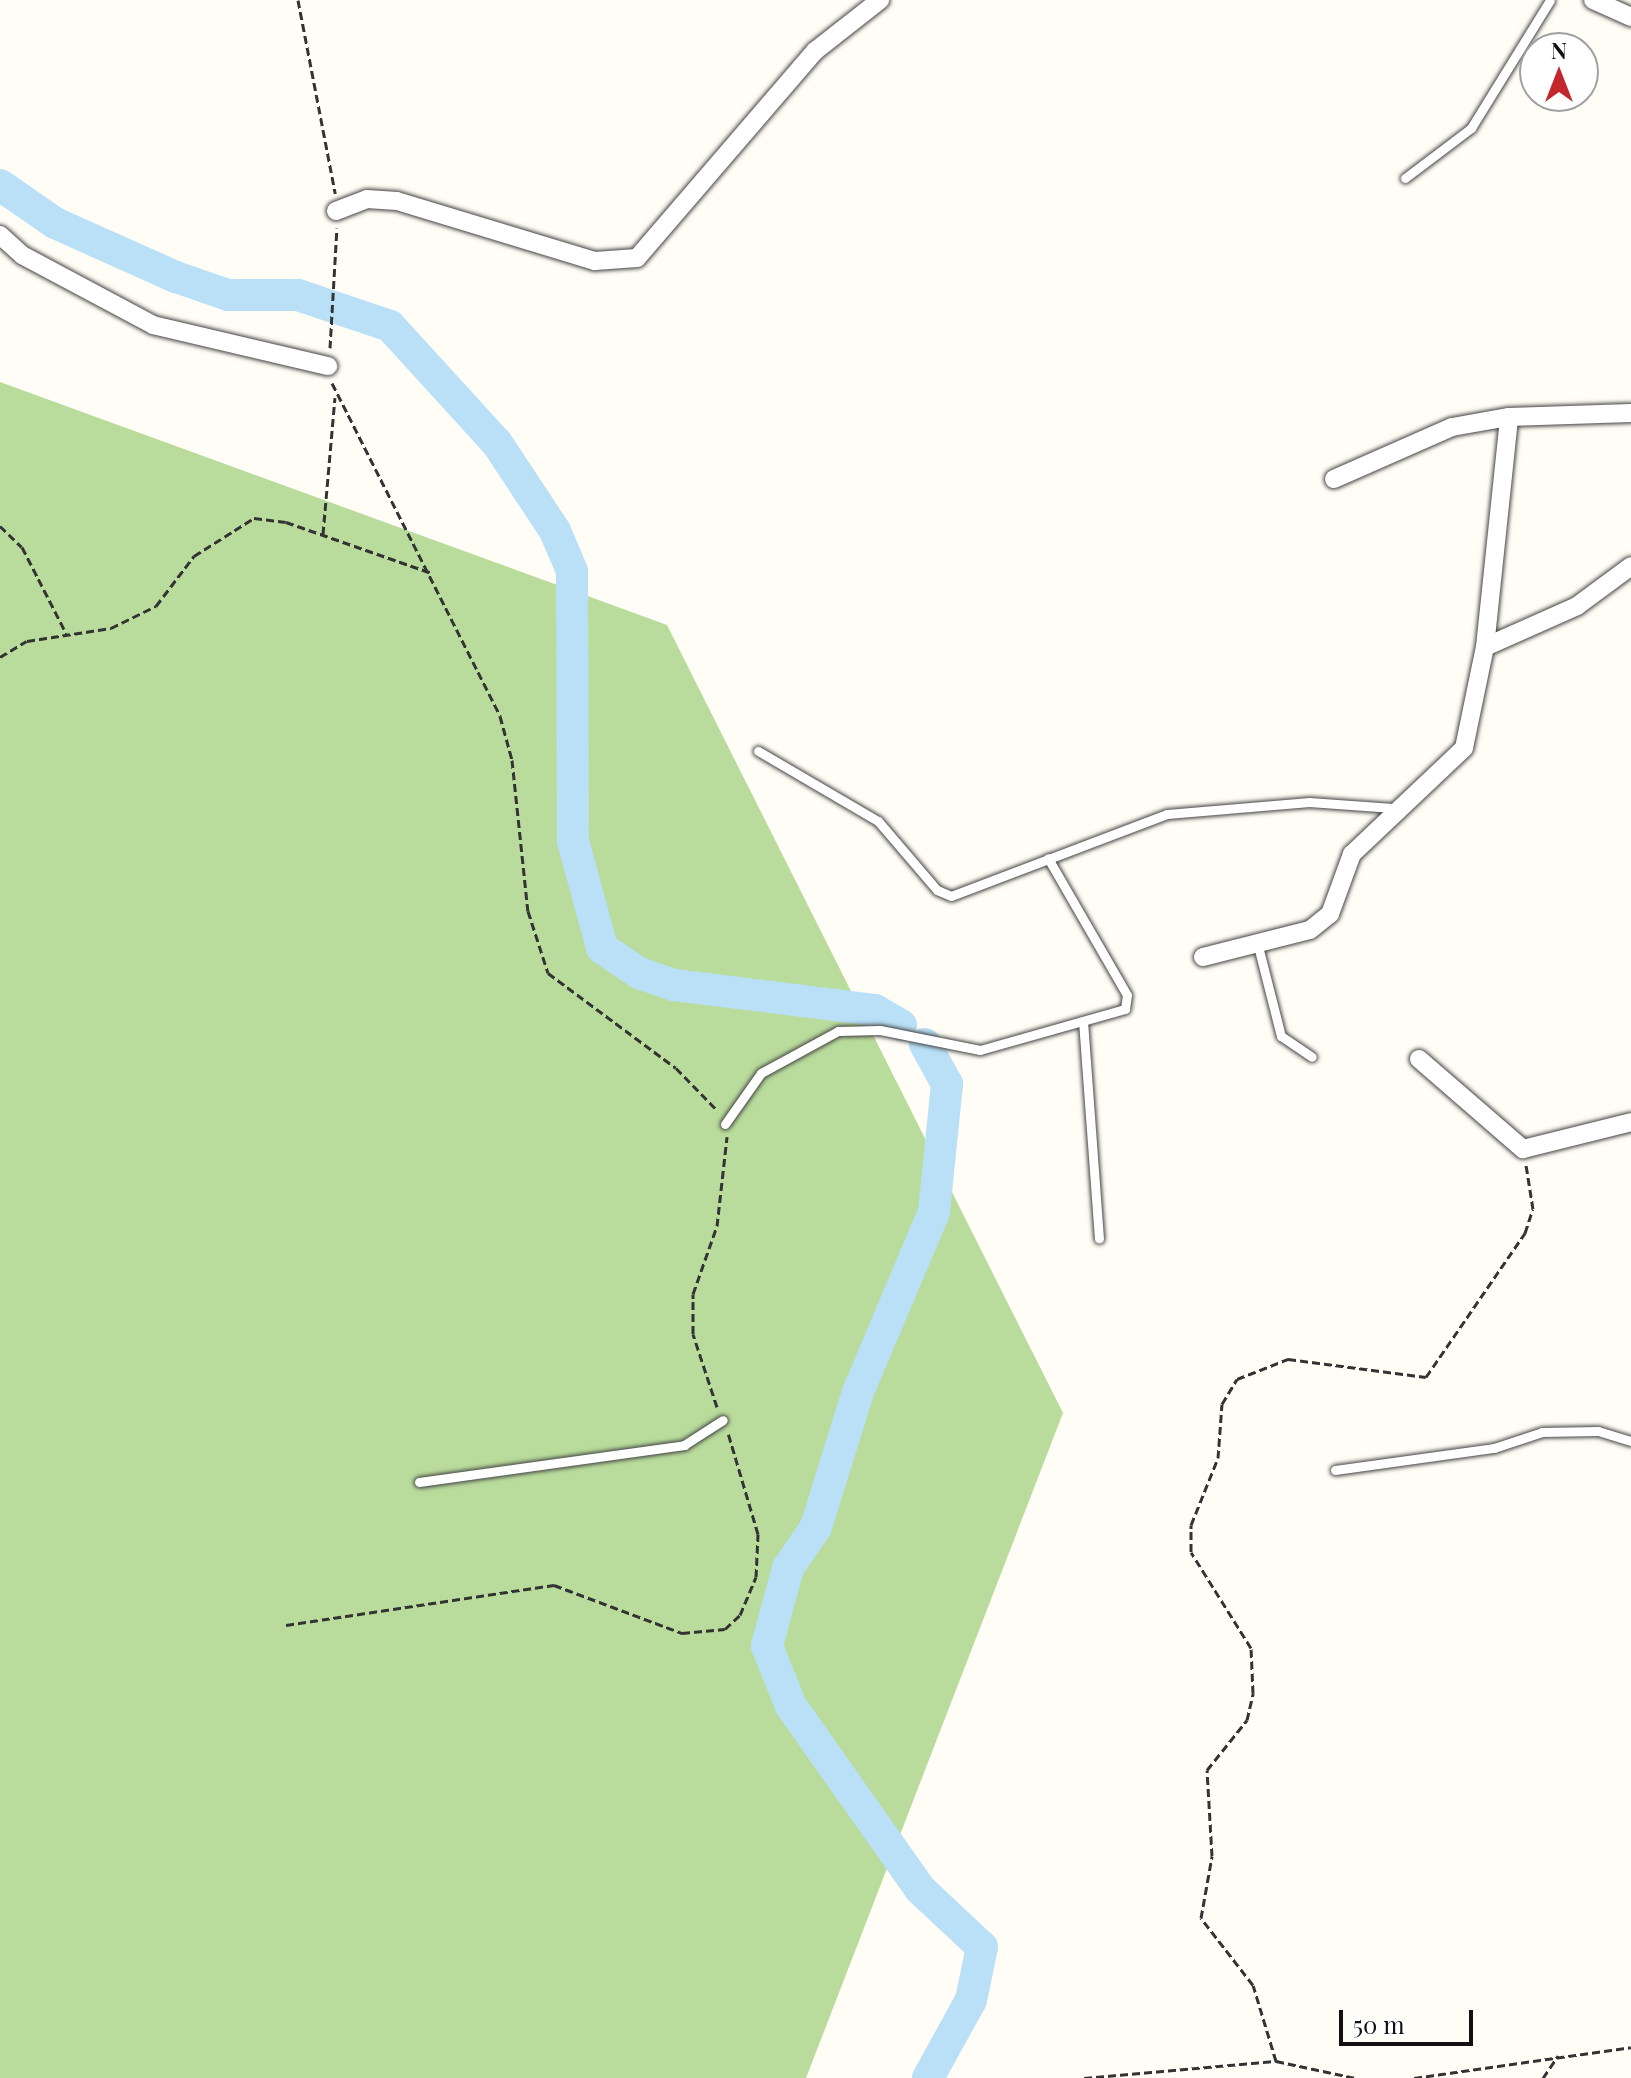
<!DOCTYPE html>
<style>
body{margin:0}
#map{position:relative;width:1631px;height:2078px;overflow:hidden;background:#fffdf5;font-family:"Playfair Display",serif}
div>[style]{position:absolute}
.forest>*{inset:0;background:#b9dc9c}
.river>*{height:32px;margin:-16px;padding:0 16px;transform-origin:16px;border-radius:16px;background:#b9e0f7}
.path>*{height:3px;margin-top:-1.5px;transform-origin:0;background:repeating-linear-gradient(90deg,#333 0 8px,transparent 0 12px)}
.roads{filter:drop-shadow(0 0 2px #444) drop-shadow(0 0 2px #444)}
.lane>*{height:9px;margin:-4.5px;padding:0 4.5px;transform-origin:4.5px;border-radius:4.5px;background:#fff}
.street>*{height:18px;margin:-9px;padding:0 9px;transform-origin:9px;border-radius:9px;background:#fff}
span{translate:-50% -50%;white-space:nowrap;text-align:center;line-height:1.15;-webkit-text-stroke:8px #fff;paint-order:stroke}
.north{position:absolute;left:1519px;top:32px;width:80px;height:80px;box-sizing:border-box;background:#fff;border:2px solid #a0a0a0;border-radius:50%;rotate:0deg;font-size:22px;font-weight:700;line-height:32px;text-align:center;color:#111}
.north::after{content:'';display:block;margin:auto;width:28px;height:36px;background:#c4262e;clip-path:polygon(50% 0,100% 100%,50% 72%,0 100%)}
.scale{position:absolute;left:1339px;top:2010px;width:134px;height:36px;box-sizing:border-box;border:4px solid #111;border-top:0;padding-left:10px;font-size:24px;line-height:28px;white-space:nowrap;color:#111;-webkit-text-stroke:6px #fff;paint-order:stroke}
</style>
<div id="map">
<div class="forest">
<i style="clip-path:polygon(0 382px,667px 625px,1063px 1413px,806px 2078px,0 2078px)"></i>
</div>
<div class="river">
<i style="left:0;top:185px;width:67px;rotate:34.6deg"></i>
<i style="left:55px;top:223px;width:133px;rotate:24.1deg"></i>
<i style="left:176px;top:277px;width:55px;rotate:19.1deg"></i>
<i style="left:228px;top:295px;width:70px"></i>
<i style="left:298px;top:295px;width:97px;rotate:18.6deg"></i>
<i style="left:390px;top:326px;width:159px;rotate:47.6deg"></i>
<i style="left:497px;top:443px;width:105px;rotate:56.6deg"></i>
<i style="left:555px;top:531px;width:43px;rotate:67deg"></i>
<i style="left:572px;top:571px;width:270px;rotate:89.8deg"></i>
<i style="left:573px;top:841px;width:111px;rotate:74.8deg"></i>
<i style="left:602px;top:948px;width:45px;rotate:34deg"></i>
<i style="left:639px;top:973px;width:37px;rotate:19deg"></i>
<i style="left:674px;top:985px;width:203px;rotate:7.1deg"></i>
<i style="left:875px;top:1010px;width:30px;rotate:30deg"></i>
<i style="left:925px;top:1044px;width:46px;rotate:61.2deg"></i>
<i style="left:947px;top:1084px;width:129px;rotate:95.8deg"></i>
<i style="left:934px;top:1212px;width:195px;rotate:112.9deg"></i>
<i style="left:858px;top:1392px;width:141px;rotate:107.3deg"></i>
<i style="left:816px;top:1527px;width:50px;rotate:124.3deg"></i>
<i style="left:788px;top:1568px;width:81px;rotate:105.1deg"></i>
<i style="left:767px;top:1646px;width:65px;rotate:68.2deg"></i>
<i style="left:791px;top:1706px;width:224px;rotate:54.8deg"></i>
<i style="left:920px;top:1889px;width:85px;rotate:43.1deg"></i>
<i style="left:982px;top:1947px;width:54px;rotate:101.7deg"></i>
<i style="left:971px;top:2000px;width:89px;rotate:118.9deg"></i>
</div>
<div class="path">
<i style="left:298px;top:0;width:197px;rotate:79.1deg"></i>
<i style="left:330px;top:348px;width:120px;rotate:-86.7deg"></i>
<i style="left:332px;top:383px;width:373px;rotate:63.2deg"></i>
<i style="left:500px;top:716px;width:46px;rotate:74.7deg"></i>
<i style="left:512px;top:760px;width:152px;rotate:84deg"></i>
<i style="left:528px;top:911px;width:65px;rotate:72.1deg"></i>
<i style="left:548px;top:973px;width:159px;rotate:36.6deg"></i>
<i style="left:676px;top:1068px;width:60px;rotate:45.7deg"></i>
<i style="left:0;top:526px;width:30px;rotate:44deg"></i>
<i style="left:22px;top:547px;width:97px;rotate:62.9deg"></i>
<i style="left:323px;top:534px;width:137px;rotate:-85deg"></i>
<i style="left:0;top:657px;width:31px;rotate:-31deg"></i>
<i style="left:27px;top:641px;width:85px;rotate:-8.8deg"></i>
<i style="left:111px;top:628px;width:50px;rotate:-26.1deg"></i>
<i style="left:156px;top:606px;width:63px;rotate:-52.8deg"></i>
<i style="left:194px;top:556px;width:71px;rotate:-32.3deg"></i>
<i style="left:254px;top:518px;width:32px;rotate:7deg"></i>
<i style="left:286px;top:522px;width:155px;rotate:19.3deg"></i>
<i style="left:717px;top:1407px;width:77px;rotate:-108.2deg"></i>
<i style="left:693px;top:1334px;width:40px;rotate:-90deg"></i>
<i style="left:693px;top:1294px;width:72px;rotate:-70.6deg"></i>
<i style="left:717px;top:1226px;width:90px;rotate:-83.6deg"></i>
<i style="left:286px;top:1625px;width:271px;rotate:-8.5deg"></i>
<i style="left:554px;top:1585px;width:137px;rotate:20.6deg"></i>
<i style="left:682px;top:1633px;width:43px;rotate:-5.3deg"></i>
<i style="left:725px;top:1629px;width:21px;rotate:-43deg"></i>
<i style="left:740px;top:1615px;width:41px;rotate:-67.2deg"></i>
<i style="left:756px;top:1577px;width:43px;rotate:-87.3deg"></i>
<i style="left:758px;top:1534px;width:105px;rotate:-106.5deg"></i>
<i style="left:1276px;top:2061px;width:81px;rotate:12.1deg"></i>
<i style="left:1084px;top:2078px;width:193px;rotate:-5.1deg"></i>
<i style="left:1276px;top:2061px;width:79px;rotate:-106.8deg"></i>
<i style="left:1253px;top:1985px;width:85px;rotate:-127.8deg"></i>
<i style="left:1201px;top:1918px;width:63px;rotate:-79.9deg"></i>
<i style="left:1212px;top:1856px;width:86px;rotate:-93.3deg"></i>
<i style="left:1207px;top:1770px;width:64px;rotate:-51.3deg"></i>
<i style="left:1247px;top:1720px;width:28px;rotate:-77deg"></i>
<i style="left:1253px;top:1693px;width:45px;rotate:-92.5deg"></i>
<i style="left:1251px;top:1648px;width:113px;rotate:-122deg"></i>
<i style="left:1191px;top:1552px;width:27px;rotate:-90deg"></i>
<i style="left:1191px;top:1525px;width:72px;rotate:-68.1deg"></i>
<i style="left:1218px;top:1458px;width:54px;rotate:-85.8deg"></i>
<i style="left:1222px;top:1404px;width:29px;rotate:-59deg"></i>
<i style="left:1237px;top:1379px;width:55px;rotate:-21.4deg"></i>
<i style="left:1288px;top:1359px;width:139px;rotate:7.4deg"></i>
<i style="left:1426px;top:1377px;width:175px;rotate:-55.5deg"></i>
<i style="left:1525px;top:1233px;width:25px;rotate:-72deg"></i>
<i style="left:1533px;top:1209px;width:45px;rotate:-99deg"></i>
<i style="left:1414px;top:2078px;width:219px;rotate:-8.1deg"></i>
<i style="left:1543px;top:2078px;width:27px;rotate:-56deg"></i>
</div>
<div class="roads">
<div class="lane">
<i style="left:1405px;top:178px;width:83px;rotate:-37.1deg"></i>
<i style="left:1471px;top:128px;width:150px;rotate:-58.3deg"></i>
<i style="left:758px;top:751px;width:139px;rotate:30.3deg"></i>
<i style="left:878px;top:821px;width:91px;rotate:49.5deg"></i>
<i style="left:937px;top:890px;width:15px;rotate:23deg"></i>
<i style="left:951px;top:896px;width:231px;rotate:-20.8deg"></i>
<i style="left:1167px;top:814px;width:143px;rotate:-4.8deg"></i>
<i style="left:1309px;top:802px;width:84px;rotate:4.1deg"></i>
<i style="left:1258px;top:946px;width:93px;rotate:75.7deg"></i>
<i style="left:1281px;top:1036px;width:37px;rotate:34deg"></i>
<i style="left:1083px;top:1021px;width:218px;rotate:85.8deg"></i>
<i style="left:725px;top:1124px;width:62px;rotate:-54.8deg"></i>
<i style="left:761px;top:1073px;width:88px;rotate:-28.6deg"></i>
<i style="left:838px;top:1031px;width:42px;rotate:-1.4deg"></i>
<i style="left:880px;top:1030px;width:102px;rotate:11.3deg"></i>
<i style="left:980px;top:1050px;width:151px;rotate:-15.8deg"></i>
<i style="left:1125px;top:1009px;width:14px;rotate:-82deg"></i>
<i style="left:1127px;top:995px;width:158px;rotate:-120deg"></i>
<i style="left:1335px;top:1470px;width:161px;rotate:-7.9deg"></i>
<i style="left:1494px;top:1448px;width:51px;rotate:-18.4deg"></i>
<i style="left:1542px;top:1432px;width:56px;rotate:-1deg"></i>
<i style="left:1598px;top:1431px;width:34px;rotate:17deg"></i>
<i style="left:419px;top:1482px;width:268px;rotate:-7.9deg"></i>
<i style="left:684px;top:1445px;width:46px;rotate:-32.7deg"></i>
</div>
<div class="street">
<i style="left:1593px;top:0;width:42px;rotate:24.1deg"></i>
<i style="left:336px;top:211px;width:33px;rotate:-21deg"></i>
<i style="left:367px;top:199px;width:30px;rotate:4deg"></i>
<i style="left:397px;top:201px;width:207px;rotate:16.9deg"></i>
<i style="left:595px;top:261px;width:42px;rotate:-4.1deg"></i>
<i style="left:637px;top:258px;width:273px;rotate:-49.3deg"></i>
<i style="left:815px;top:51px;width:83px;rotate:-38.1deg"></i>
<i style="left:0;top:235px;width:30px;rotate:42deg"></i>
<i style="left:22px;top:255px;width:149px;rotate:28.1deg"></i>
<i style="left:153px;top:325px;width:180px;rotate:13.2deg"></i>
<i style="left:1334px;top:479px;width:129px;rotate:-23.8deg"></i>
<i style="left:1452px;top:427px;width:58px;rotate:-10deg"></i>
<i style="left:1509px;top:417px;width:122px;rotate:-1.9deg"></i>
<i style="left:1485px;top:647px;width:101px;rotate:-24deg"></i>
<i style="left:1577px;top:606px;width:67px;rotate:-36.5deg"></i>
<i style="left:1203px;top:957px;width:110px;rotate:-14.2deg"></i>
<i style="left:1310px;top:930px;width:26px;rotate:-39deg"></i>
<i style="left:1330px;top:914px;width:64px;rotate:-69.9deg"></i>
<i style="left:1352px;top:854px;width:154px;rotate:-43.4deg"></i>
<i style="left:1464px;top:748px;width:103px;rotate:-78.3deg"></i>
<i style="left:1485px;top:647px;width:231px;rotate:-84deg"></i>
<i style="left:1419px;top:1059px;width:138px;rotate:40.9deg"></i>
<i style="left:1523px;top:1149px;width:111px;rotate:-14deg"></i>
</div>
</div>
<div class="north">N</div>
<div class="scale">50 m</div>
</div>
